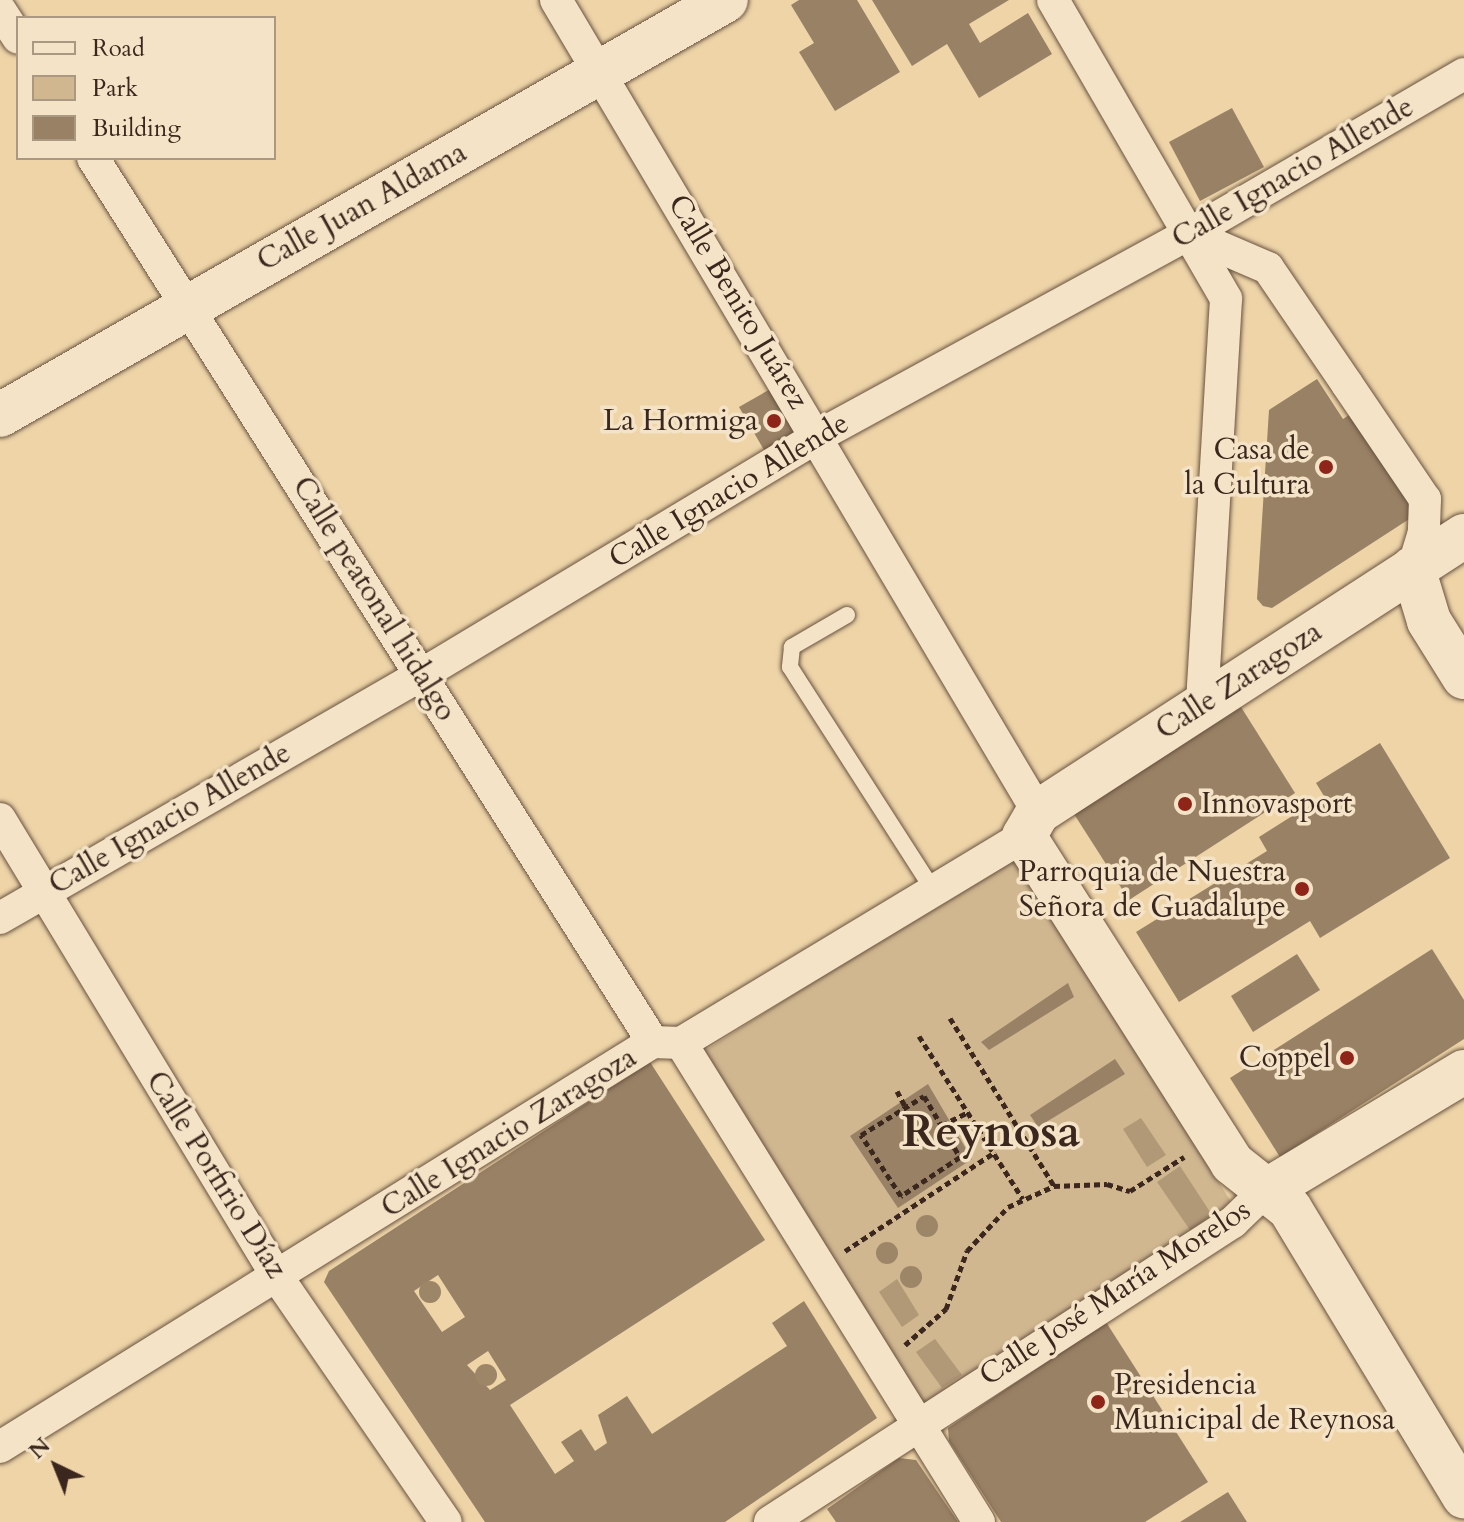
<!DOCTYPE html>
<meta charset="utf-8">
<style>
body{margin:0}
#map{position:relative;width:1464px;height:1522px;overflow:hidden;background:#eed4a7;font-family:Cardo,serif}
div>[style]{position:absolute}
.green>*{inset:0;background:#d0b790}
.water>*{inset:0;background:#b19978}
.building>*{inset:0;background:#998165}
.path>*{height:5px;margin-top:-2.5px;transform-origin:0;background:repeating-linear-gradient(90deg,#3c271e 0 6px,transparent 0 10px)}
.roads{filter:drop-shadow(0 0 2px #685240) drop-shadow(0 0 2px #685240)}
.lane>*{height:16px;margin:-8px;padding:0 8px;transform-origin:8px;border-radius:8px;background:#f4e3c6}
.street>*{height:32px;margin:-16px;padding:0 16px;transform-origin:16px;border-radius:16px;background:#f4e3c6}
.secondary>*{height:44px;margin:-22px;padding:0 22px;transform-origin:22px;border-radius:22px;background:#f4e3c6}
.trees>*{width:22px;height:22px;margin:-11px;border-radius:50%;background:#9d8568}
.dots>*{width:22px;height:22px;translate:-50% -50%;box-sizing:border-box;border:4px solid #f4e3c6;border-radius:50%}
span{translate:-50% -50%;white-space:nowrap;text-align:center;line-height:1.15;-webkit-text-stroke:7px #f4e3c6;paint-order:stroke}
.street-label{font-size:30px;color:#3c271e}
.poi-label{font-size:30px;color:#3c271e}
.right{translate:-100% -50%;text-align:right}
.left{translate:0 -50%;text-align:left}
.town-label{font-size:46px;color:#3c271e;font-weight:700}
.legend{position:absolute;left:16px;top:16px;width:260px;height:144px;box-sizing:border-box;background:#f4e3c6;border:2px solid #aa9883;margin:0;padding:10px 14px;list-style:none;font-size:24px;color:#3c271e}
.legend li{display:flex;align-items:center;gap:16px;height:40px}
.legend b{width:40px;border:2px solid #aa9883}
.north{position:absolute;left:16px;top:1426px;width:80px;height:80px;-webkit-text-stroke:6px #f4e3c6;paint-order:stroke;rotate:317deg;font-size:22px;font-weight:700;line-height:32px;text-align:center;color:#3c271e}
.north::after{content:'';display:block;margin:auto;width:28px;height:36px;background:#3c271e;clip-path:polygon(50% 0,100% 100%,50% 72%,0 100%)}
</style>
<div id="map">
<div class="green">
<i style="clip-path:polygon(1012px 856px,1235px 1208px,925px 1405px,703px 1052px)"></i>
</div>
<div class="water">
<i style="clip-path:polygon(1141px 1118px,1166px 1155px,1147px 1167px,1123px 1129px)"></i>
<i style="clip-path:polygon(1180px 1166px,1212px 1215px,1190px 1230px,1157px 1182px)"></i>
<i style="clip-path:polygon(897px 1279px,919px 1315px,902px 1327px,879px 1292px)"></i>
<i style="clip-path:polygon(935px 1339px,962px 1375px,942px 1388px,916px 1352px)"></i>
</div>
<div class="building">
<i style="clip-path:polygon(799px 0,857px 0,900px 72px,835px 111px,799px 52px,814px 43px,791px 5px)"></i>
<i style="clip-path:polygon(872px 0,1009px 0,969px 24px,980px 43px,1028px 13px,1052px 54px,979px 98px,947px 44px,912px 66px)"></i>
<i style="clip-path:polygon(1232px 108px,1264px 167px,1200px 201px,1169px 142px)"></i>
<i style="clip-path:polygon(1317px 379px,1343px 419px,1352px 413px,1417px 514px,1272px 608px,1263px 606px,1257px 599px,1269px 410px)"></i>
<i style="clip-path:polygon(779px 384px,809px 435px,768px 457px,739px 407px)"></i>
<i style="clip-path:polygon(1241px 707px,1295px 793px,1129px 900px,1074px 814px)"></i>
<i style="clip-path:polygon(1380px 743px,1450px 858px,1320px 938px,1310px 921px,1179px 1002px,1136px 932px,1267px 851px,1259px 837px,1324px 796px,1316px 783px)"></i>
<i style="clip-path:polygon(1432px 949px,1464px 1000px,1464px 1039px,1280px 1157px,1230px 1078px)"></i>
<i style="clip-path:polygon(1297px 954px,1320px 990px,1253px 1032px,1231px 996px)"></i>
<i style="clip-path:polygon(1068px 983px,1074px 997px,989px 1050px,981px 1042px)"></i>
<i style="clip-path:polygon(1115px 1059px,1125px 1074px,1038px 1127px,1030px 1115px)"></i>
<i style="clip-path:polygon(evenodd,650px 1062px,765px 1240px,510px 1405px,555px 1474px,574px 1461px,561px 1442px,581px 1429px,595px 1451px,607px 1443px,598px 1415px,627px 1396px,652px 1434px,787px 1346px,772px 1323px,804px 1301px,877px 1418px,725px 1522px,485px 1522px,324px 1282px,329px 1271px,650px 1062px,438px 1275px,465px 1317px,442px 1332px,414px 1291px,438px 1275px,650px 1062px,488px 1351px,506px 1380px,490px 1390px,467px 1365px,488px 1351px)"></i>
<i style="clip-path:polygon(928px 1084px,972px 1159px,898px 1208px,850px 1136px)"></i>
<i style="clip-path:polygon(1106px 1322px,1208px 1482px,1145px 1522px,1001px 1522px,949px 1441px,948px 1428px)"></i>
<i style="clip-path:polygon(899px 1458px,916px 1460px,958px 1522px,836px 1522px,827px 1509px)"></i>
<i style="clip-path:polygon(1228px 1492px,1247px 1522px,1180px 1522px)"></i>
</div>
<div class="path">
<i style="left:950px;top:1018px;width:198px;rotate:58.2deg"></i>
<i style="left:919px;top:1036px;width:193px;rotate:57.5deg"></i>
<i style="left:897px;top:1091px;width:17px;rotate:62deg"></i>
<i style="left:924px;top:1096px;width:71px;rotate:59.5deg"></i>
<i style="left:960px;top:1157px;width:71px;rotate:146.5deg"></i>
<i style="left:901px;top:1196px;width:73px;rotate:-123.3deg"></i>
<i style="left:861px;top:1135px;width:74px;rotate:-31.8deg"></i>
<i style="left:942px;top:1125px;width:30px;rotate:-26deg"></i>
<i style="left:845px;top:1251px;width:180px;rotate:-33.4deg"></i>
<i style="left:905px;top:1345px;width:55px;rotate:-41.3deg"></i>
<i style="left:946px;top:1309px;width:62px;rotate:-70.1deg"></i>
<i style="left:967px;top:1251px;width:60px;rotate:-47deg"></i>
<i style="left:1008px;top:1207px;width:51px;rotate:-24.5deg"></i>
<i style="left:1054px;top:1186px;width:53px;rotate:-2.2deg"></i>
<i style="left:1107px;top:1184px;width:24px;rotate:17deg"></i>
<i style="left:1130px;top:1191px;width:64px;rotate:-32.2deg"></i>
</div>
<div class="roads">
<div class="lane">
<i style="left:847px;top:615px;width:64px;rotate:149.8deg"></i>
<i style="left:792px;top:647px;width:20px;rotate:96deg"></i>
<i style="left:790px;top:667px;width:266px;rotate:57.3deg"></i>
</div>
<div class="street">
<i style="left:556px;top:0;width:944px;rotate:59.31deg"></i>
<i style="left:1053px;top:0;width:345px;rotate:59.9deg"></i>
<i style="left:1226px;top:299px;width:405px;rotate:93.4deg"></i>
<i style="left:0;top:10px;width:33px;rotate:57deg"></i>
<i style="left:93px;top:158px;width:1046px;rotate:57.65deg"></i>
<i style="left:1189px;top:234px;width:86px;rotate:23.3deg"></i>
<i style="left:1268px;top:268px;width:140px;rotate:55.7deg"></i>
<i style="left:1347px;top:384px;width:139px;rotate:55.9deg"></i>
<i style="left:1425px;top:499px;width:33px;rotate:92deg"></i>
<i style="left:1424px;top:532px;width:38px;rotate:107deg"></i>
<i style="left:0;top:819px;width:537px;rotate:58.8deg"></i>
<i style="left:278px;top:1278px;width:296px;rotate:55.5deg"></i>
<i style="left:0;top:918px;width:486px;rotate:-30deg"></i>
<i style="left:421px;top:675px;width:466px;rotate:-31deg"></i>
<i style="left:820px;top:435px;width:420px;rotate:-28.6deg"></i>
<i style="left:1189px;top:234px;width:318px;rotate:-30.2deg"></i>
<i style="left:681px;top:1043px;width:564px;rotate:58.11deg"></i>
<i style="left:0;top:1447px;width:768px;rotate:-31.81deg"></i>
<i style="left:653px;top:1042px;width:28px;rotate:2deg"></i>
<i style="left:681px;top:1043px;width:401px;rotate:-31.1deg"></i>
<i style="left:770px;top:1522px;width:552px;rotate:-32.94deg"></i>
<i style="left:1233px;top:1222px;width:43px;rotate:-44.1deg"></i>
</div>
<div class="secondary">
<i style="left:0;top:415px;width:836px;rotate:-29.75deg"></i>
<i style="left:1464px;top:536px;width:508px;rotate:147.06deg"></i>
<i style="left:1038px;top:812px;width:28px;rotate:120deg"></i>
<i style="left:1024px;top:836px;width:388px;rotate:57.5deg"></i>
<i style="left:1232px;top:1163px;width:74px;rotate:38.4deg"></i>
<i style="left:1290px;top:1209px;width:336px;rotate:58.8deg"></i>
<i style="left:1413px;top:568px;width:55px;rotate:73.2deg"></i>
<i style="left:1429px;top:621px;width:66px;rotate:58deg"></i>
<i style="left:1264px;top:1192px;width:233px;rotate:-31deg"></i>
</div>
</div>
<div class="trees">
<i style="left:927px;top:1226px"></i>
<i style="left:887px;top:1253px"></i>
<i style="left:911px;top:1277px"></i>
<i style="left:430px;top:1292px"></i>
<i style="left:486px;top:1375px"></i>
</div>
<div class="dots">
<i style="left:774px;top:421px;background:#8f2418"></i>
<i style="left:1326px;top:467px;background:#8f2418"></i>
<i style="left:1185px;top:804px;background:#8f2418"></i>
<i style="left:1302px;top:889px;background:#8f2418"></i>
<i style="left:1347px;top:1058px;background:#8f2418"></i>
<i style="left:1098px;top:1402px;background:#8f2418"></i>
</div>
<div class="street-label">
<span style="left:1293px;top:173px;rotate:-30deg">Calle Ignacio Allende</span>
<span style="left:362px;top:207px;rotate:-29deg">Calle Juan Aldama</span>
<span style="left:738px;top:302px;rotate:59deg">Calle Benito Juárez</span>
<span style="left:729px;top:491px;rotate:-31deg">Calle Ignacio Allende</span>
<span style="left:374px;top:599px;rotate:58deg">Calle peatonal hidalgo</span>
<span style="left:1239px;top:681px;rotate:-33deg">Calle Zaragoza</span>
<span style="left:170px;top:819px;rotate:-30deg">Calle Ignacio Allende</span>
<span style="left:509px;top:1133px;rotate:-32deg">Calle Ignacio Zaragoza</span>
<span style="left:216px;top:1175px;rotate:58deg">Calle Porfirio Díaz</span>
<span style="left:1115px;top:1293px;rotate:-33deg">Calle José María Morelos</span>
</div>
<div class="poi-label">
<span class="right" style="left:758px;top:421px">La Hormiga</span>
<span class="right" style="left:1310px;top:467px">Casa de<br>la Cultura</span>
<span class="left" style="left:1201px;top:804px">Innovasport</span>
<span class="right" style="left:1286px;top:889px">Parroquia de Nuestra<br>Señora de Guadalupe</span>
<span class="right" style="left:1331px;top:1058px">Coppel</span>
<span class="left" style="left:1114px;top:1402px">Presidencia<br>Municipal de Reynosa</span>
</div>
<div class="town-label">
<span style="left:991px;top:1132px">Reynosa</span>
</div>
<ul class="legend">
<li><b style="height:10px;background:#f4e3c6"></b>Road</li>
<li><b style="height:22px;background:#d0b790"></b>Park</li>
<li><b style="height:22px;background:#998165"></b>Building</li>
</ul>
<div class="north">N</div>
</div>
